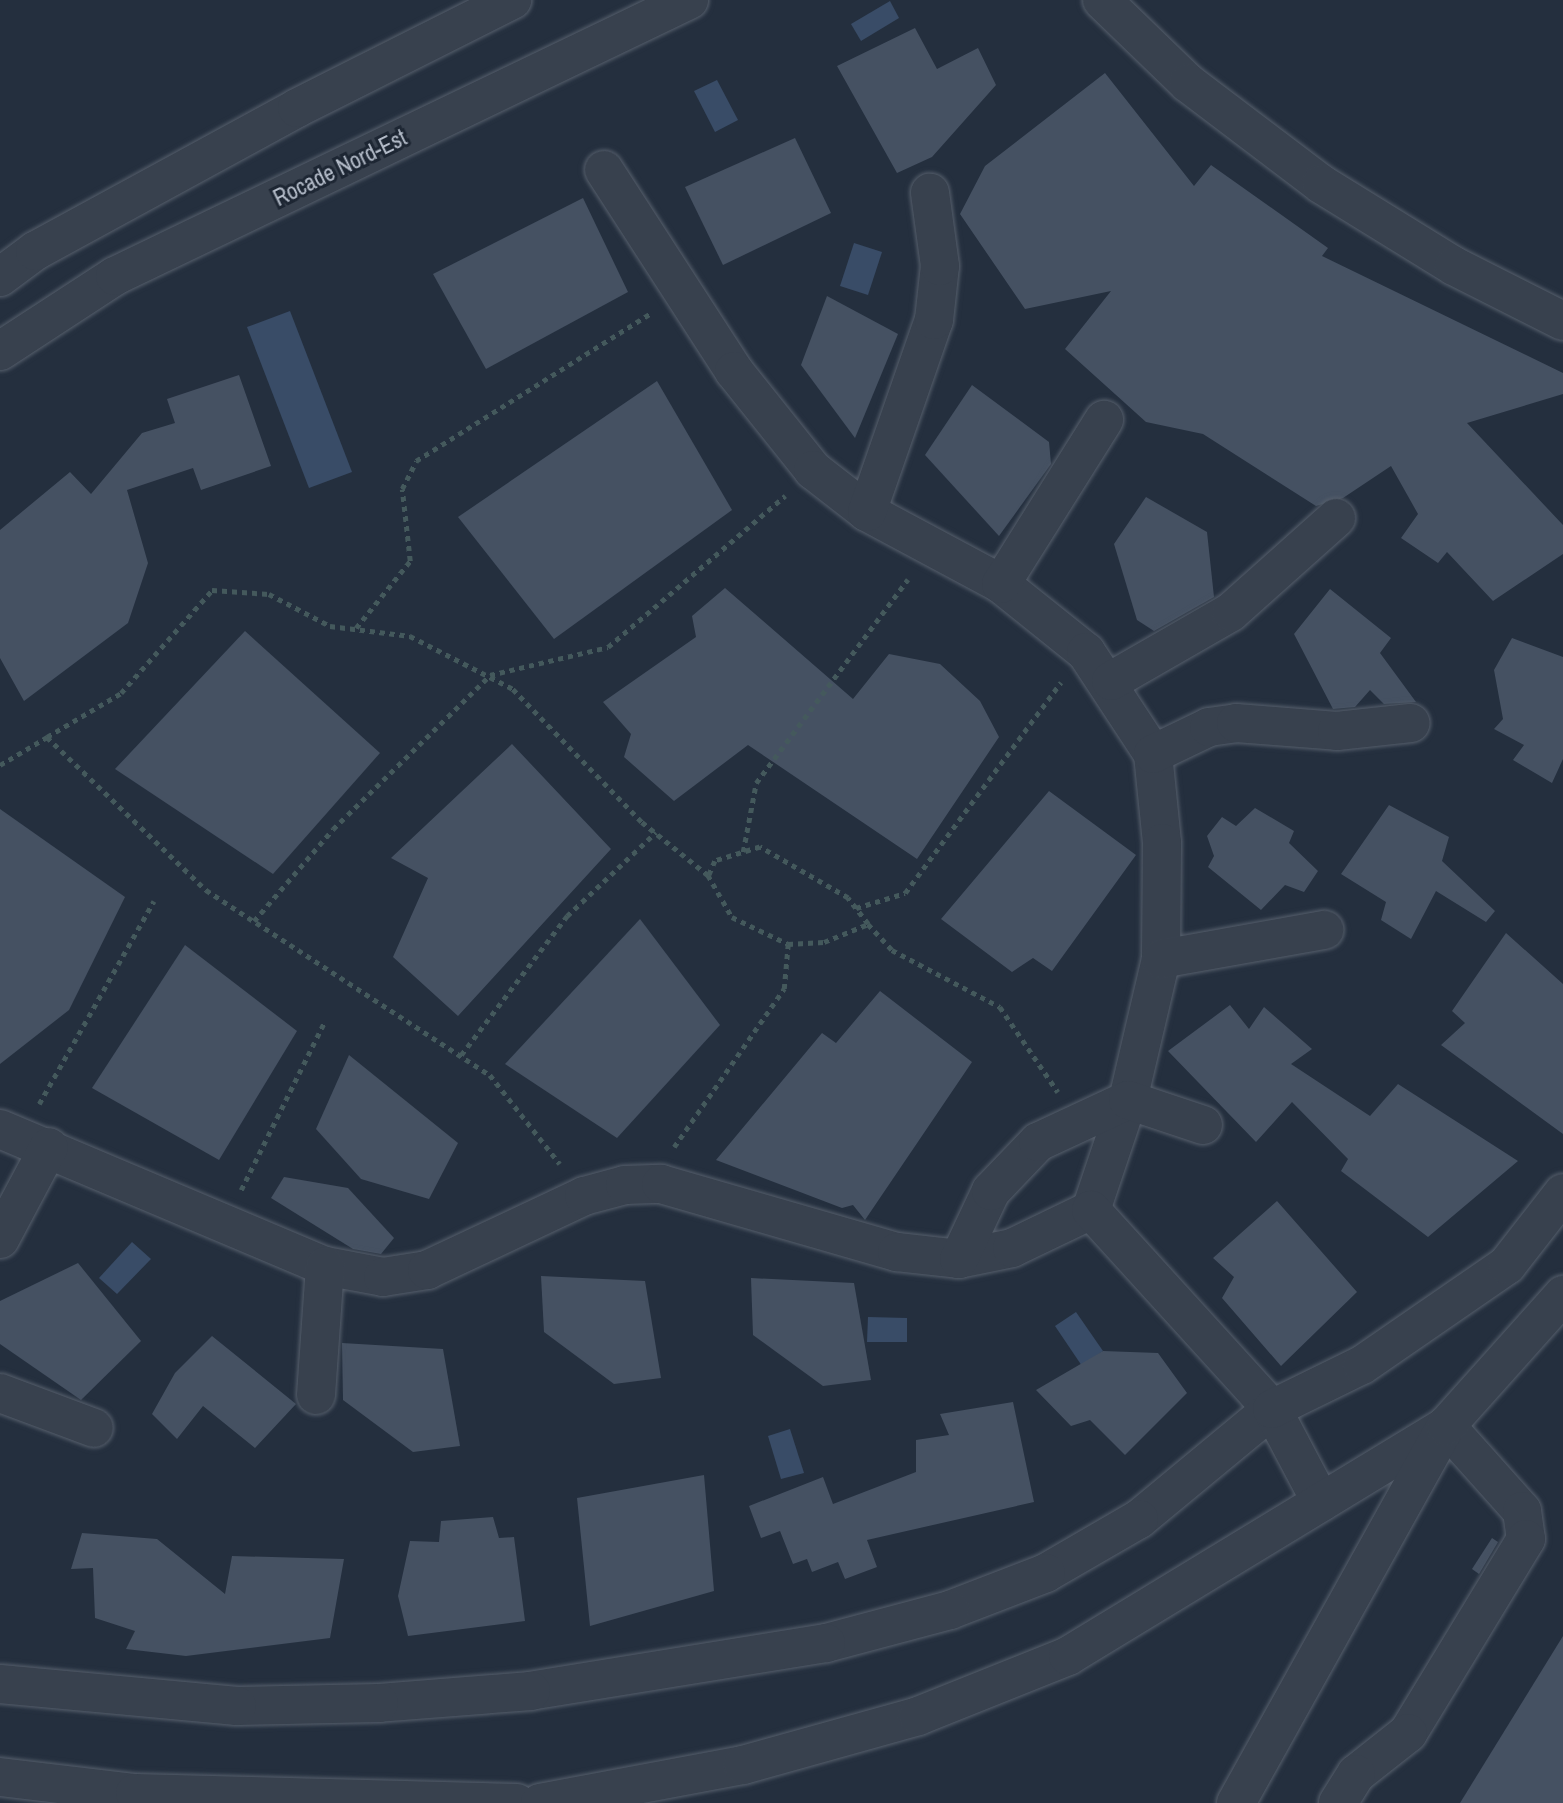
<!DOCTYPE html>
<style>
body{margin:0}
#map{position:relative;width:1563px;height:1803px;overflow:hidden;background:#242f3e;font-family:"Archivo Narrow",sans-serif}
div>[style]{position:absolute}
.water>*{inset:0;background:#394c67}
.building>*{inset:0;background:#455162}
.path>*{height:4.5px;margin-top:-2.25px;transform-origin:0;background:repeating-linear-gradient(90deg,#44595c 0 5px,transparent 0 10px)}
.roads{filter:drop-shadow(0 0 2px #565f6c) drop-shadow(0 0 2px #565f6c)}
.minor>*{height:38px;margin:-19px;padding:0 19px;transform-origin:19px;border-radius:19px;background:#38414e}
span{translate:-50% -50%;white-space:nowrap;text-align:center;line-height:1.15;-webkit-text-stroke:6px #1d2633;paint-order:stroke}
.street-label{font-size:23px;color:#b4bcc9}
</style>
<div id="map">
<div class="water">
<i style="clip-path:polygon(890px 1px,899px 18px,861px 41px,851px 24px)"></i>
<i style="clip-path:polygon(717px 80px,738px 120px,715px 132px,694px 91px)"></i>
<i style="clip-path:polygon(854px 243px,882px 252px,868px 295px,840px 286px)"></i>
<i style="clip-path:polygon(290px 311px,352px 472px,309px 488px,247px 327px)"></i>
<i style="clip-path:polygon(132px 1242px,151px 1259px,117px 1294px,99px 1278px)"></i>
<i style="clip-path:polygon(1076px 1312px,1103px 1351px,1082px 1366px,1055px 1326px)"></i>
<i style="clip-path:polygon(868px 1317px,907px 1318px,907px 1342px,867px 1342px)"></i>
<i style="clip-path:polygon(790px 1429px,804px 1473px,781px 1479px,768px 1436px)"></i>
</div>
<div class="building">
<i style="clip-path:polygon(915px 28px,937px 69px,978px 48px,996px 85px,932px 157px,897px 173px,837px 66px)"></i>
<i style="clip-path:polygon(1105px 73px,1194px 186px,1211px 165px,1328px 248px,1322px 256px,1563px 373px,1563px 394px,1467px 423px,1563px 525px,1563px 554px,1493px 601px,1447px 552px,1438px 563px,1401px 538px,1418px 514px,1391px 466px,1343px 498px,1316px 506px,1203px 434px,1146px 422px,1065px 349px,1111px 291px,1025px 309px,960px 214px,985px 166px)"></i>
<i style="clip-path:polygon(795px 138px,831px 213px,723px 265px,685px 187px)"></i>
<i style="clip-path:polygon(583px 198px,628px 292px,486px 369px,433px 274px)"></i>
<i style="clip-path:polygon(827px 296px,898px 334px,855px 438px,801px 365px)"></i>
<i style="clip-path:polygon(239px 375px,271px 466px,201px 490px,193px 468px,127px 490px,148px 563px,128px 623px,24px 701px,0 658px,0 530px,70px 472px,91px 494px,142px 433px,175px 423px,167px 399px)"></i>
<i style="clip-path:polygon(657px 381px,732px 510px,554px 639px,458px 517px)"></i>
<i style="clip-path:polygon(972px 385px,1049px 442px,1051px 464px,999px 536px,925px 455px)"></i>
<i style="clip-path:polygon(1146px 497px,1207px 532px,1214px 597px,1154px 631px,1137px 620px,1114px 544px)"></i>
<i style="clip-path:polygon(725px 588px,853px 699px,889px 654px,940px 664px,980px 701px,999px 737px,917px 859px,748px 745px,674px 801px,624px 757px,631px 734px,603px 702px,696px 637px,692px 616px)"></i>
<i style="clip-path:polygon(1330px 589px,1391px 638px,1380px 653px,1416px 702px,1384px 704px,1370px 690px,1355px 707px,1333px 709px,1294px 634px)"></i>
<i style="clip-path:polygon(245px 631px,380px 753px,273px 874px,115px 769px)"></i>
<i style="clip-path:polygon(1512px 638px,1563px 657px,1563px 759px,1552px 783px,1513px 760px,1524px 745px,1494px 729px,1503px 719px,1494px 670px)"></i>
<i style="clip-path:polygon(512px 744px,611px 849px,458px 1016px,393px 957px,428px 878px,391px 858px)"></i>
<i style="clip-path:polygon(1049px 791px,1136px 855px,1052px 971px,1033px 958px,1012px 972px,941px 919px)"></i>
<i style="clip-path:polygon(1389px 805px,1449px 837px,1442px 861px,1495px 911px,1486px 922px,1436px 891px,1411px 939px,1381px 920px,1386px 902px,1341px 874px)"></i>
<i style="clip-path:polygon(1255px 808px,1294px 831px,1289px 843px,1318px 871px,1304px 892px,1285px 885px,1261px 910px,1208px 867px,1214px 856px,1207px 836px,1222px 817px,1236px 826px)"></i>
<i style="clip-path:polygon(0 809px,125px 897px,69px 1010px,0 1064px)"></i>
<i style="clip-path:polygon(640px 919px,720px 1025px,617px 1138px,505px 1064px)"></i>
<i style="clip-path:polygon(1506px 933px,1563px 984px,1563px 1134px,1441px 1045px,1465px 1023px,1452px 1011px)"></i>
<i style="clip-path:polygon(185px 945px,297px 1031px,219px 1160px,92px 1088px)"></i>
<i style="clip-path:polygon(880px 991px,972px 1062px,865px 1220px,853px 1205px,842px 1208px,716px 1160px,822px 1033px,836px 1043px)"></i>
<i style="clip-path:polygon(1230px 1005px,1249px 1029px,1264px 1007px,1312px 1049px,1291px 1064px,1370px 1116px,1398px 1084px,1518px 1161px,1428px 1237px,1341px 1171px,1348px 1159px,1292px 1102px,1256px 1142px,1168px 1051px)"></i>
<i style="clip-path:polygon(349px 1055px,458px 1143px,429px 1199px,361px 1179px,316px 1129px)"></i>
<i style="clip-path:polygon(284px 1177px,348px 1188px,394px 1238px,381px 1254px,353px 1249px,271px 1198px)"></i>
<i style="clip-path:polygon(1277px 1201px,1357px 1292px,1281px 1366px,1222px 1298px,1234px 1277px,1213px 1258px)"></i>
<i style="clip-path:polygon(78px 1263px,141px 1341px,81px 1400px,0 1344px,0 1301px)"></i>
<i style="clip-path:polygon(541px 1276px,645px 1281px,661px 1378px,614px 1384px,544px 1332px)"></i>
<i style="clip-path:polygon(751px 1278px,854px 1283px,871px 1380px,823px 1386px,753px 1335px)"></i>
<i style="clip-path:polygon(212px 1336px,296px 1404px,255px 1448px,203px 1406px,177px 1439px,152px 1414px,175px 1373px)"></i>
<i style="clip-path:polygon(342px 1343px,443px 1349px,460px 1446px,413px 1452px,343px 1400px)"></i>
<i style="clip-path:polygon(1103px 1351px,1158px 1353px,1187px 1393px,1125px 1455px,1090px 1420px,1071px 1426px,1036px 1390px)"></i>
<i style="clip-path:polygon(1013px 1402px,1034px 1502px,867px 1540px,877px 1567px,845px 1579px,838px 1562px,812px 1572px,807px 1559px,793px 1564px,780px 1531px,761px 1538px,749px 1506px,823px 1477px,833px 1504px,916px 1472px,916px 1440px,949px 1435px,940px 1414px)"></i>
<i style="clip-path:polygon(704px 1475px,714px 1591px,590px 1626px,577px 1498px)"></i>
<i style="clip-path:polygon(493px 1517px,499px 1538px,514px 1537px,525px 1621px,408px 1636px,398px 1596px,410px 1541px,439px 1542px,441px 1521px)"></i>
<i style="clip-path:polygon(82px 1533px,157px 1539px,225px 1594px,232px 1556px,344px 1559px,330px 1638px,186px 1656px,126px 1649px,135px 1631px,95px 1618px,93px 1568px,71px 1569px)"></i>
<i style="clip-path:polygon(1492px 1538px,1498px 1542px,1479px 1574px,1472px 1569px)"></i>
<i style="clip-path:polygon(1563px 1636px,1563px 1803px,1460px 1803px)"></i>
</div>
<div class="path">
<i style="left:356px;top:628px;width:86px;rotate:-51.1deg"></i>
<i style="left:410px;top:561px;width:72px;rotate:-96.3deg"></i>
<i style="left:402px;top:489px;width:31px;rotate:-63deg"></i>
<i style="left:416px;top:461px;width:278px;rotate:-32.2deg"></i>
<i style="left:47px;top:737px;width:86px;rotate:-30.7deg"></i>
<i style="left:121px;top:693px;width:137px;rotate:-48.5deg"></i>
<i style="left:212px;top:590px;width:57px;rotate:4deg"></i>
<i style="left:269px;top:594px;width:69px;rotate:27.7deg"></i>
<i style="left:330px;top:626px;width:81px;rotate:7.1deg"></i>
<i style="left:410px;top:636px;width:116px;rotate:27.2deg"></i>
<i style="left:513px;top:689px;width:185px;rotate:45.9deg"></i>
<i style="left:642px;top:822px;width:85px;rotate:38.8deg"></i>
<i style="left:708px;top:875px;width:48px;rotate:60.3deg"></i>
<i style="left:732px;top:917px;width:62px;rotate:25.7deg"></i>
<i style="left:0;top:765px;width:55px;rotate:-30.8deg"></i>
<i style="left:47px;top:737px;width:221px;rotate:43.9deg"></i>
<i style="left:206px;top:890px;width:339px;rotate:33.1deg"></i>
<i style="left:490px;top:1075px;width:113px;rotate:51.8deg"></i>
<i style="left:743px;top:852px;width:70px;rotate:-79.3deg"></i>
<i style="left:756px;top:783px;width:254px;rotate:-53.3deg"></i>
<i style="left:856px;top:908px;width:51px;rotate:-17deg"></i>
<i style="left:905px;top:893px;width:262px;rotate:-53.5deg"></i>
<i style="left:254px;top:921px;width:121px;rotate:-49.3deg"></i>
<i style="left:333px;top:829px;width:220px;rotate:-44.4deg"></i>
<i style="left:490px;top:675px;width:121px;rotate:-13.3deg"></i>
<i style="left:608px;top:647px;width:233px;rotate:-40.5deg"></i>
<i style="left:868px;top:924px;width:35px;rotate:47deg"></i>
<i style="left:892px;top:950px;width:122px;rotate:27.8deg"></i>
<i style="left:1000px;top:1007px;width:103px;rotate:55.7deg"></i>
<i style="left:461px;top:1055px;width:175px;rotate:-52.7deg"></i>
<i style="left:567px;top:916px;width:122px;rotate:-43.3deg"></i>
<i style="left:39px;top:1104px;width:233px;rotate:-60.5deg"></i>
<i style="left:674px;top:1147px;width:193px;rotate:-55.2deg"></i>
<i style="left:784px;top:989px;width:45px;rotate:-84.9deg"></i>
<i style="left:788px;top:944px;width:36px;rotate:-3deg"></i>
<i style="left:824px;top:942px;width:48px;rotate:-22.2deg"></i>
<i style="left:868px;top:924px;width:33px;rotate:-128deg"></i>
<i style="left:848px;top:898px;width:102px;rotate:-149.9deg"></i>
<i style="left:760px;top:847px;width:47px;rotate:162.7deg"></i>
<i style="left:715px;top:861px;width:15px;rotate:113deg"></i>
<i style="left:241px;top:1190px;width:189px;rotate:-63.6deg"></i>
</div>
<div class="roads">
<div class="minor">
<i style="left:1102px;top:0;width:120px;rotate:44deg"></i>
<i style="left:1188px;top:83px;width:167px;rotate:37.2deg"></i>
<i style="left:1321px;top:184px;width:156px;rotate:31.7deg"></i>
<i style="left:1454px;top:266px;width:122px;rotate:26.8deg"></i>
<i style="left:604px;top:170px;width:239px;rotate:57.1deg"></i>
<i style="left:734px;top:371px;width:127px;rotate:51.4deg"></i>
<i style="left:813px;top:470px;width:68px;rotate:37.9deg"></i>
<i style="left:867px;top:512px;width:152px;rotate:28.2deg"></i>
<i style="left:1001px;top:584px;width:109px;rotate:38.7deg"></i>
<i style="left:1086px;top:652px;width:122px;rotate:56.7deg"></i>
<i style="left:1153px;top:754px;width:89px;rotate:84.2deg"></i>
<i style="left:1162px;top:843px;width:116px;rotate:90.5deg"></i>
<i style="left:1161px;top:959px;width:145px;rotate:103.2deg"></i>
<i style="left:1128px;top:1100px;width:116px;rotate:108.6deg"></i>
<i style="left:0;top:277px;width:44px;rotate:-36.6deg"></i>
<i style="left:35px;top:251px;width:298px;rotate:-28.6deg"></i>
<i style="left:297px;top:108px;width:241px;rotate:-26.7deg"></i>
<i style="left:0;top:351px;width:137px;rotate:-33.1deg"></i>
<i style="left:115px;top:276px;width:637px;rotate:-25.68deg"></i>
<i style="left:867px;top:512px;width:203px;rotate:-70.8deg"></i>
<i style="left:934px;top:320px;width:54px;rotate:-83.7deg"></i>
<i style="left:940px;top:266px;width:74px;rotate:-97.8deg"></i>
<i style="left:1001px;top:584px;width:194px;rotate:-57.9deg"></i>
<i style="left:1111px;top:681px;width:138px;rotate:-29.9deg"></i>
<i style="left:1231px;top:612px;width:141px;rotate:-41.8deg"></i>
<i style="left:1153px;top:754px;width:62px;rotate:-25.7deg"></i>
<i style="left:1209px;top:727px;width:27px;rotate:-8deg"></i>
<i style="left:1236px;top:723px;width:101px;rotate:4.5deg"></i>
<i style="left:1337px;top:731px;width:74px;rotate:-6.2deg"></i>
<i style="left:1161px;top:959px;width:166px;rotate:-10.1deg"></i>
<i style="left:0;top:1129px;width:353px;rotate:22.9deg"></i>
<i style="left:325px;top:1266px;width:59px;rotate:10.7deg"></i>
<i style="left:383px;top:1277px;width:45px;rotate:-9deg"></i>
<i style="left:427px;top:1270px;width:174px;rotate:-25.2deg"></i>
<i style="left:584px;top:1196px;width:42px;rotate:-15deg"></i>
<i style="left:625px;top:1185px;width:36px;rotate:-2deg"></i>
<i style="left:661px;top:1184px;width:246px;rotate:16.1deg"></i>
<i style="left:897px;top:1252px;width:62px;rotate:6.4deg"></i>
<i style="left:959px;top:1259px;width:54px;rotate:-11.7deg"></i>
<i style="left:1012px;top:1248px;width:88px;rotate:-25.7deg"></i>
<i style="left:1091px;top:1210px;width:269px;rotate:47.7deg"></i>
<i style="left:1272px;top:1409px;width:173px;rotate:140.4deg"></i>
<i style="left:1139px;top:1519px;width:108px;rotate:149.9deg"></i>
<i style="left:1046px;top:1573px;width:103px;rotate:158.9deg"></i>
<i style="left:950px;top:1610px;width:128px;rotate:165.1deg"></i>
<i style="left:826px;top:1643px;width:299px;rotate:170.8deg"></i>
<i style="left:531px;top:1691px;width:152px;rotate:175.5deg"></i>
<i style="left:379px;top:1703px;width:142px;rotate:178.8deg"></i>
<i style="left:237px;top:1706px;width:238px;rotate:-174.7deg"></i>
<i style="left:0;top:1239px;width:104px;rotate:-62deg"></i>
<i style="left:959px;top:1259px;width:75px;rotate:-64.8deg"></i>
<i style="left:991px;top:1191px;width:68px;rotate:-46.2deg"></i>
<i style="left:1038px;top:1142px;width:99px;rotate:-25deg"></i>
<i style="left:1128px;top:1100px;width:79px;rotate:18.4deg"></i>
<i style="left:0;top:1393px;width:100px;rotate:20.4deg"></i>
<i style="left:316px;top:1395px;width:129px;rotate:-86deg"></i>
<i style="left:1321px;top:1502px;width:105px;rotate:-117.8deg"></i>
<i style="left:1272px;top:1409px;width:100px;rotate:-26.1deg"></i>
<i style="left:1362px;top:1365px;width:176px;rotate:-34.6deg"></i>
<i style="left:1507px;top:1265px;width:91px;rotate:-52.1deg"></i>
<i style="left:0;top:1777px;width:136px;rotate:6.8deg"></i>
<i style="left:135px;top:1793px;width:382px;rotate:1.5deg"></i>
<i style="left:540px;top:1803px;width:207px;rotate:-10.6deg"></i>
<i style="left:743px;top:1765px;width:182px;rotate:-15.6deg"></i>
<i style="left:918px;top:1716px;width:162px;rotate:-21.8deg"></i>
<i style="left:1068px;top:1656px;width:442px;rotate:-31.3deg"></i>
<i style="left:1446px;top:1426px;width:114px;rotate:48.2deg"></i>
<i style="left:1522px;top:1511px;width:28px;rotate:82deg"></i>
<i style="left:1526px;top:1539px;width:227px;rotate:121.3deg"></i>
<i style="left:1408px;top:1733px;width:66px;rotate:141.7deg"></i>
<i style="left:1356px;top:1774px;width:34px;rotate:122deg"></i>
<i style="left:1236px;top:1803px;width:432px;rotate:-60.9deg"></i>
<i style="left:1446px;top:1426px;width:176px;rotate:-48.2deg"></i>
</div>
</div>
<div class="street-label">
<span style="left:340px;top:168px;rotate:-26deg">Rocade Nord-Est</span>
</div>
</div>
